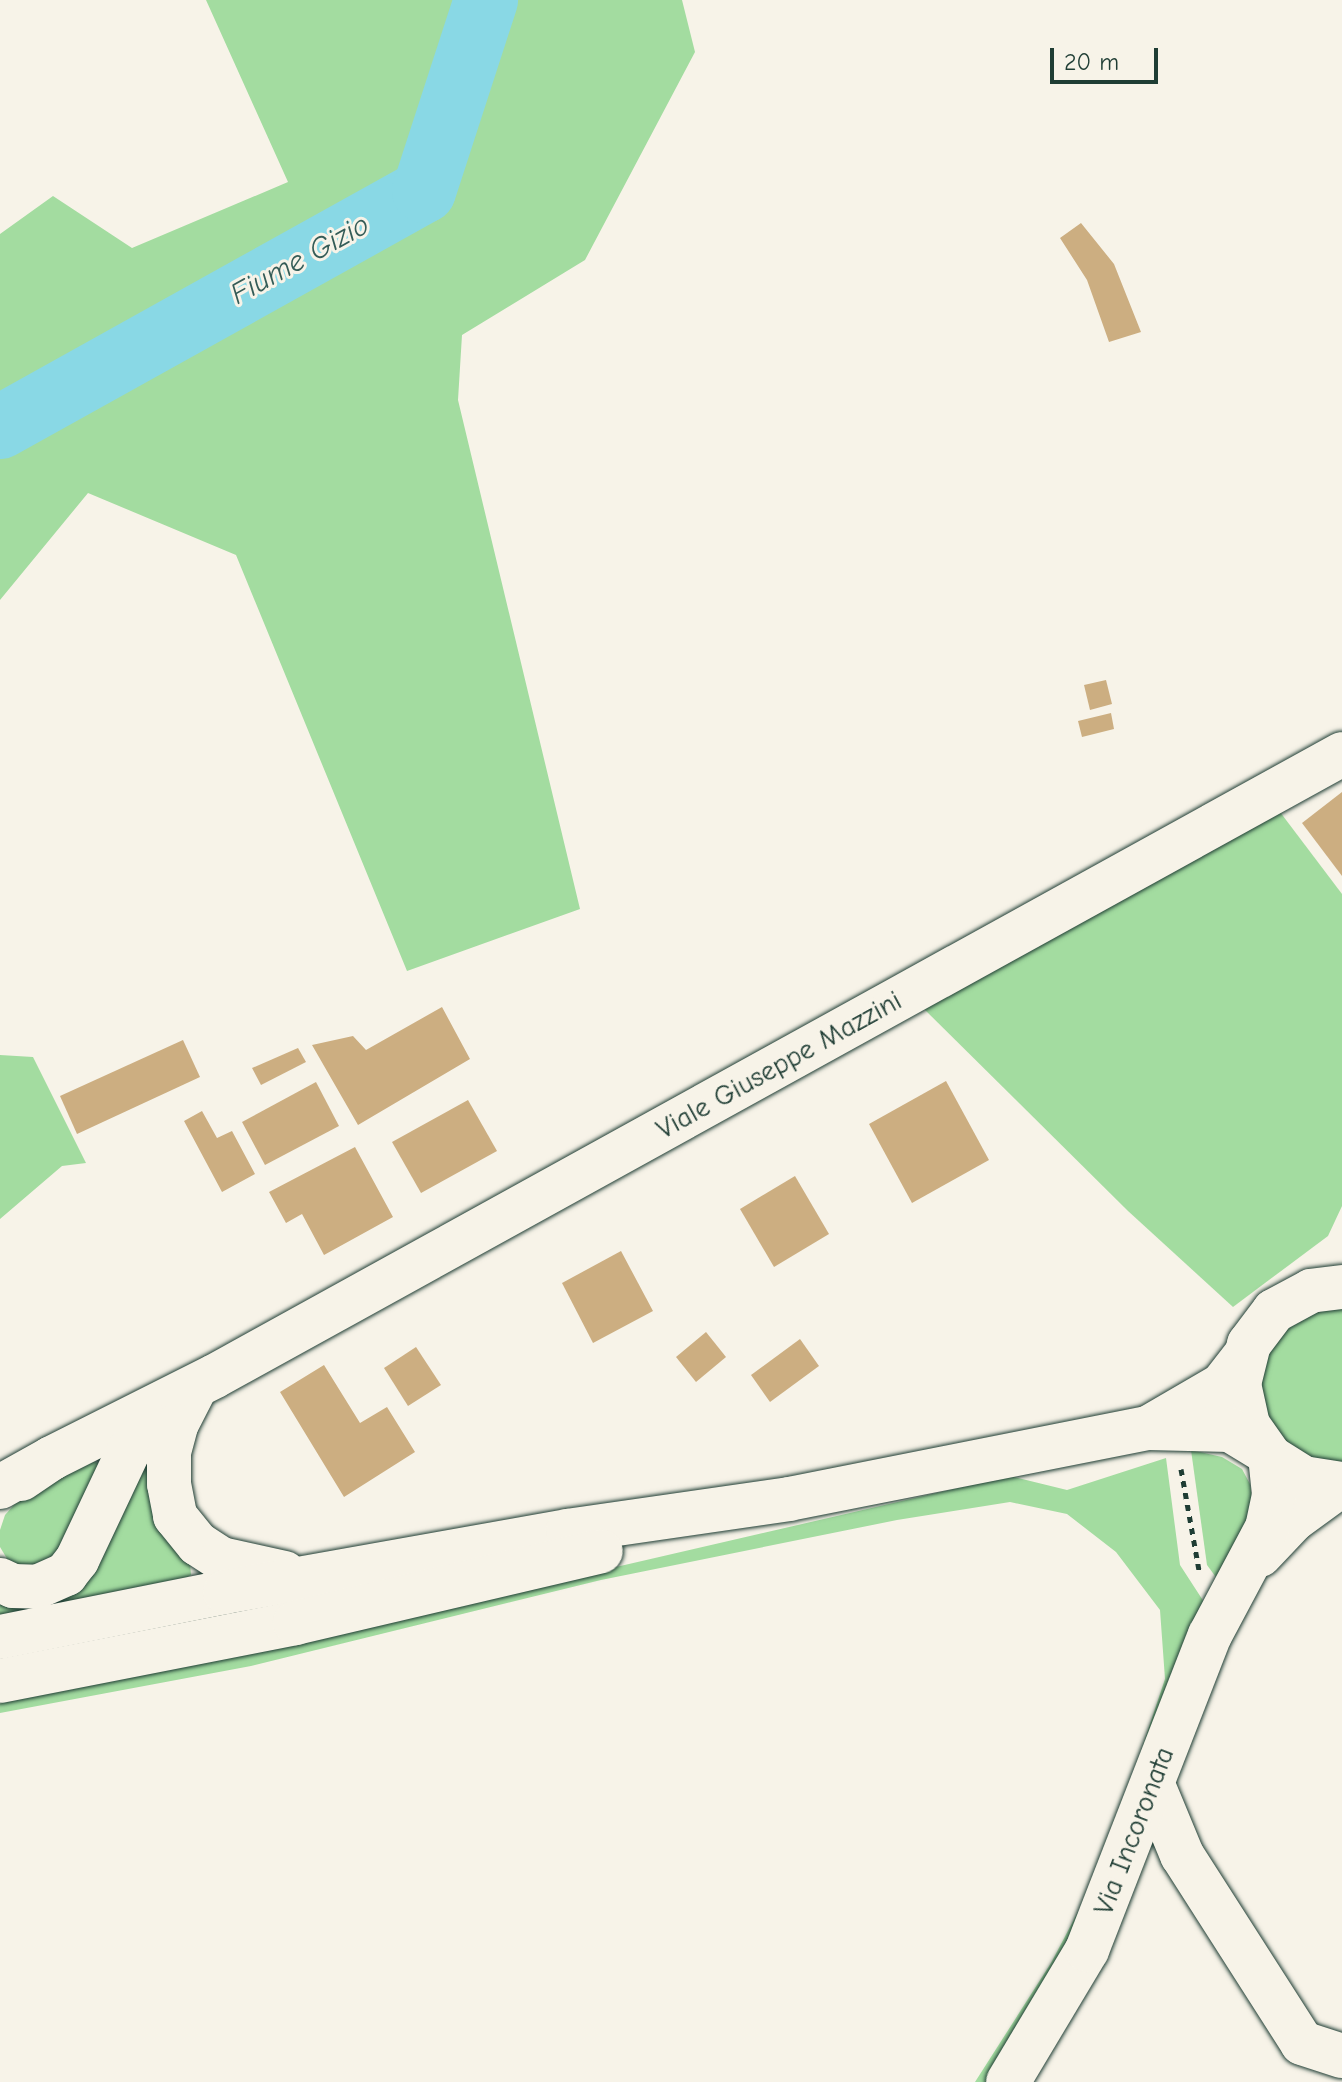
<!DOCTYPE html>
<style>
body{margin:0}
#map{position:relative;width:1342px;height:2082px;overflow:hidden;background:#f7f3e8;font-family:"Comic Neue",sans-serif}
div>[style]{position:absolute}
.green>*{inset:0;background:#a3dca0}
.river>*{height:64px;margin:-32px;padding:0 32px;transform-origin:32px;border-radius:32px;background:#89d8e5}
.building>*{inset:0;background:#ccae81}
.path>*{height:5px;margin-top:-2.5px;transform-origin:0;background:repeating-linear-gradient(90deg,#1f3d34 0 6px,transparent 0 12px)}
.roads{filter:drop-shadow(0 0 2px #1f3d34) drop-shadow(0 0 2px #1f3d34)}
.minor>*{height:44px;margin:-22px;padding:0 22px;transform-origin:22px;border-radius:22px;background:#f7f3e8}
.major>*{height:44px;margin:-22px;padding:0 22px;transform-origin:22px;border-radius:22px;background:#f7f3e8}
span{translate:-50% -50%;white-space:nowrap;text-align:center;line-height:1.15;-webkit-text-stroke:6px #f7f3e8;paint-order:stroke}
.street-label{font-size:28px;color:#1f3d34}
.water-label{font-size:30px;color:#345c57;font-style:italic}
.scale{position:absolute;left:1050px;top:48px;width:108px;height:36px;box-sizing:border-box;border:4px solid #1f3d34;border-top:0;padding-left:10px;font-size:24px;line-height:28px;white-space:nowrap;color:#1f3d34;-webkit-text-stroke:6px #f7f3e8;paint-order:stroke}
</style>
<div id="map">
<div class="green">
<i style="clip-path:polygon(206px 0,682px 0,695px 52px,585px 260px,462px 335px,458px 400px,580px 909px,407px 971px,236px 555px,88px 493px,0 600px,0 234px,53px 196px,132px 248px,288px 182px)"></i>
<i style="clip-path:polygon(1277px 808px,1342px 894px,1342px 1206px,1328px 1236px,1233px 1307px,1128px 1211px,922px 1007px)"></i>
<i style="clip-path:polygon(0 1055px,33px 1057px,86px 1163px,62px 1166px,0 1219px)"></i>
<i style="clip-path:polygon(1323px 1309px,1342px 1309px,1342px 1465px,1313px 1462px,1273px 1432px,1258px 1382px,1264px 1356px,1278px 1334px)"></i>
<i style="clip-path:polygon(1191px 1450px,1222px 1457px,1242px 1469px,1250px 1484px,1253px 1506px,1218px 1580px,1207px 1565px)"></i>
<i style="clip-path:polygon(75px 1458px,104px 1464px,68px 1549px,36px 1573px,9px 1562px,0 1547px,0 1530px,5px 1515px,21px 1497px)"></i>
<i style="clip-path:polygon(1166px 1458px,1180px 1565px,1204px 1602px,1119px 1837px,1057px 1971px,986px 2082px,975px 2082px,1051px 1963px,1118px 1836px,1122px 1808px,1165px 1679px,1160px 1610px,1116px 1552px,1067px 1514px,1010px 1502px,897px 1520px,601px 1580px,251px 1666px,0 1713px,0 1699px,261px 1649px,1010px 1476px,1067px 1490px)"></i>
<i style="clip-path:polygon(146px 1461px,189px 1551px,191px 1575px,171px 1587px,0 1623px,0 1595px,18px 1601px)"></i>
</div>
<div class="river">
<i style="left:0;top:427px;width:485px;rotate:-29.1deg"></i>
<i style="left:424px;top:191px;width:201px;rotate:-72deg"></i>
</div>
<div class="building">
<i style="clip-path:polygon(1081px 223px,1114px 264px,1141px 332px,1109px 342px,1087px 280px,1060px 238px)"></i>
<i style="clip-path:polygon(1106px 680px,1112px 704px,1090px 710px,1084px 685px)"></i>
<i style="clip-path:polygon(1111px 713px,1114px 729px,1082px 737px,1078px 721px)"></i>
<i style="clip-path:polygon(1342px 792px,1342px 876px,1302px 823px)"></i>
<i style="clip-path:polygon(442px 1007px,470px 1059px,358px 1125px,312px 1045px,353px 1036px,366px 1050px)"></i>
<i style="clip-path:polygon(183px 1040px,200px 1077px,77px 1134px,60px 1096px)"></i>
<i style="clip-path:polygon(298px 1048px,306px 1062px,261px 1085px,252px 1068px)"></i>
<i style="clip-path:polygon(946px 1081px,989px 1160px,912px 1203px,869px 1124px)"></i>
<i style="clip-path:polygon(316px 1082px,339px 1126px,265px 1165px,242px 1122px)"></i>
<i style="clip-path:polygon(468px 1100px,497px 1151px,421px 1193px,392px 1142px)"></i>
<i style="clip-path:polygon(202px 1111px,217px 1138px,232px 1131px,255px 1174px,222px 1192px,184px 1121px)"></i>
<i style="clip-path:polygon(355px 1147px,393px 1217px,324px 1255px,302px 1214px,286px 1223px,269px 1192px)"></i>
<i style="clip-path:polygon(795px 1176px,829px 1234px,774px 1267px,740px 1209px)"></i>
<i style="clip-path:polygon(621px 1251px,653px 1311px,593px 1343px,562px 1283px)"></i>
<i style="clip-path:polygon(706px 1332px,726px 1357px,696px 1382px,676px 1357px)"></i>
<i style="clip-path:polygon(800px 1339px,819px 1366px,770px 1402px,751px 1375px)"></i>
<i style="clip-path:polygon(416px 1347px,441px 1385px,408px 1406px,384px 1368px)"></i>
<i style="clip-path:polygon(324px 1365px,360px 1423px,387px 1407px,415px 1452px,344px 1497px,280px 1392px)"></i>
</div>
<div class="path">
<i style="left:1181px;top:1469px;width:103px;rotate:79.9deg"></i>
</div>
<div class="roads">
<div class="minor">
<i style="left:21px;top:1479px;width:37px;rotate:-34deg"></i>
<i style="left:52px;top:1458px;width:182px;rotate:-26.7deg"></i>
<i style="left:215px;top:1376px;width:1287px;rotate:-28.89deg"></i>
<i style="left:1260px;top:1555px;width:48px;rotate:-46.7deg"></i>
<i style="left:1293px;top:1520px;width:59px;rotate:-36.1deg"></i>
<i style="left:0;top:1580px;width:14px;rotate:25deg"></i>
<i style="left:13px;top:1586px;width:24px;rotate:2deg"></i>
<i style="left:37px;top:1587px;width:32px;rotate:-24deg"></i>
<i style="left:66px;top:1574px;width:18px;rotate:-52deg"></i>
<i style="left:77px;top:1560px;width:122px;rotate:-64.7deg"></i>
<i style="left:129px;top:1450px;width:52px;rotate:-45deg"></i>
<i style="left:1153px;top:1785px;width:76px;rotate:67.5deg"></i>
<i style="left:1182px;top:1855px;width:223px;rotate:57.4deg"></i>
<i style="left:1302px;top:2043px;width:42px;rotate:18deg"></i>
<i style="left:1008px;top:2082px;width:154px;rotate:-59.1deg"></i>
<i style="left:1087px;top:1950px;width:338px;rotate:-68.7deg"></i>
<i style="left:1210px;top:1635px;width:121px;rotate:-62deg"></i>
<i style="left:1267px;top:1528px;width:35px;rotate:-78deg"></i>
<i style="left:1274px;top:1494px;width:37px;rotate:-96deg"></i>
</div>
<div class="major">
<i style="left:1342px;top:1287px;width:31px;rotate:173deg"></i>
<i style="left:1311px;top:1291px;width:42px;rotate:151.6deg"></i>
<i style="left:1274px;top:1311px;width:41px;rotate:127.1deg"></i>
<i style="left:1249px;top:1344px;width:41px;rotate:104deg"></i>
<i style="left:1239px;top:1384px;width:42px;rotate:77.6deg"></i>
<i style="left:1248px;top:1425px;width:39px;rotate:55deg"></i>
<i style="left:1270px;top:1457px;width:39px;rotate:32deg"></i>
<i style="left:1303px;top:1478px;width:39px;rotate:9deg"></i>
<i style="left:193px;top:1392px;width:38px;rotate:117deg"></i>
<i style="left:176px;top:1426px;width:28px;rotate:105deg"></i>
<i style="left:169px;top:1453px;width:31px;rotate:90deg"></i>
<i style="left:169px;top:1484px;width:33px;rotate:79deg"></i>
<i style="left:175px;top:1516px;width:36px;rotate:51deg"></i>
<i style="left:198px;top:1544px;width:27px;rotate:33deg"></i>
<i style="left:221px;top:1559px;width:65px;rotate:12.5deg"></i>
<i style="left:1148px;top:1428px;width:86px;rotate:-30.2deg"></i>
<i style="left:1222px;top:1385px;width:36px;rotate:-52deg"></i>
<i style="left:0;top:1487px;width:60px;rotate:-29.1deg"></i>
<i style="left:0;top:1637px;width:229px;rotate:-11.3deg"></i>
<i style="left:225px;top:1592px;width:348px;rotate:-10.1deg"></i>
<i style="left:568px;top:1531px;width:223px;rotate:-8.2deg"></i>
<i style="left:789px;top:1499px;width:366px;rotate:-11.2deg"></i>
<i style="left:1148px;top:1428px;width:82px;rotate:1.4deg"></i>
<i style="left:1230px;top:1430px;width:37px;rotate:31deg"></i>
<i style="left:0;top:1681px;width:301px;rotate:-11.1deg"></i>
<i style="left:295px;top:1623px;width:314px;rotate:-13.2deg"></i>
</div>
</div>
<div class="street-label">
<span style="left:779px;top:1065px;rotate:-29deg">Viale Giuseppe Mazzini</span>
<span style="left:1134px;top:1831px;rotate:-69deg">Via Incoronata</span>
</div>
<div class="water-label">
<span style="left:300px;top:260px;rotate:-29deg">Fiume Gizio</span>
</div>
<div class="scale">20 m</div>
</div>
